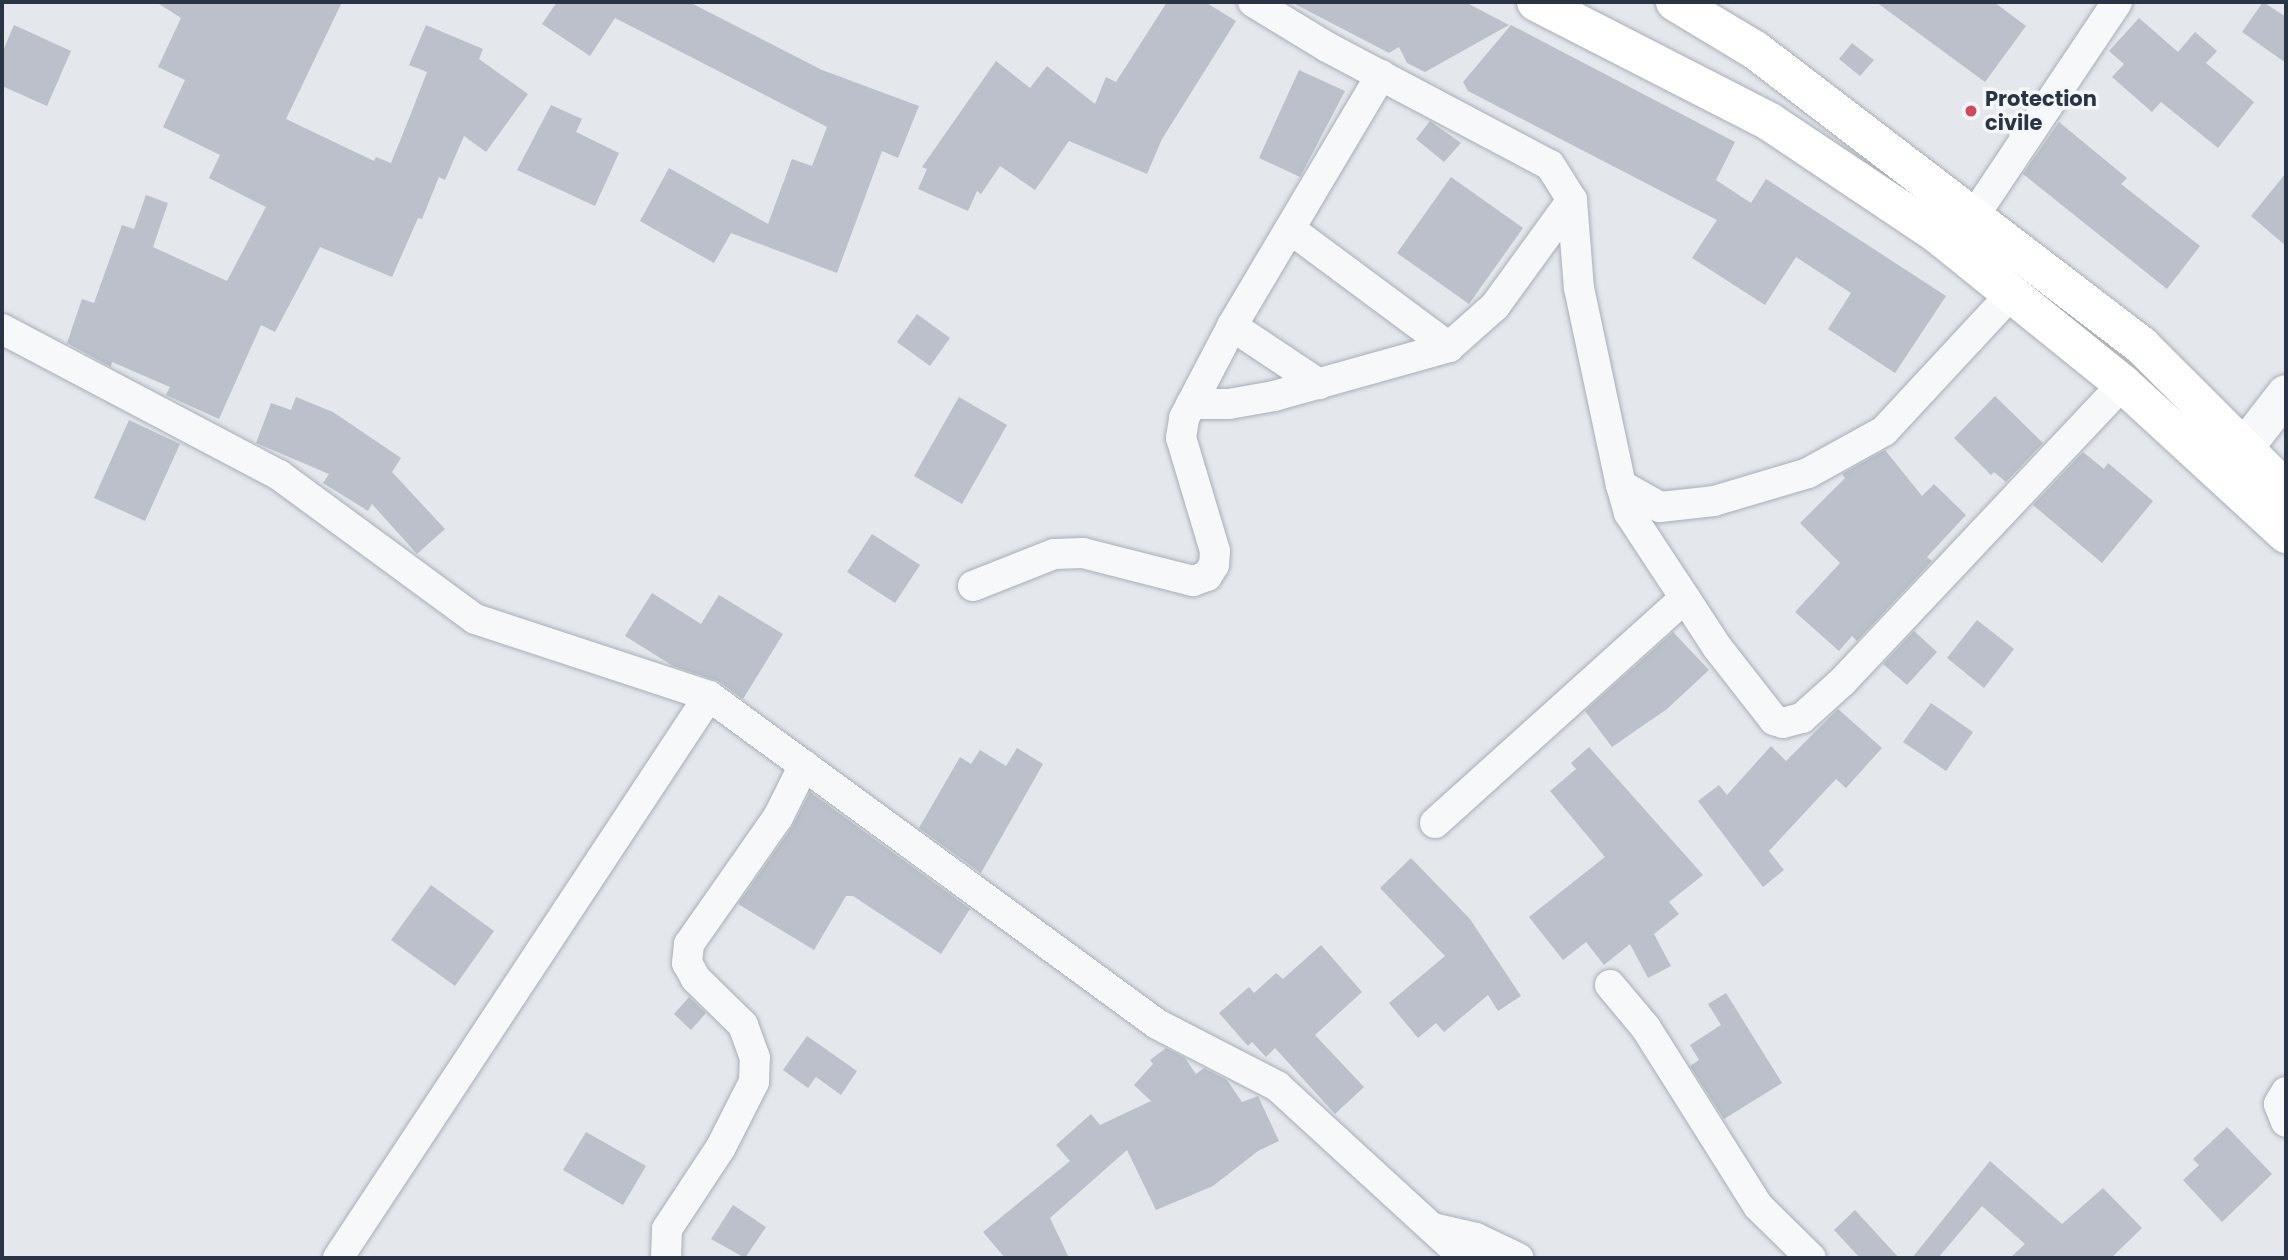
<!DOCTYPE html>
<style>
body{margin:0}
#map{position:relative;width:2288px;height:1260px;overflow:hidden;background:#e4e7ec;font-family:Poppins,sans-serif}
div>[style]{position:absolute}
.building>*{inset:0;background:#bbc0ca}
.roads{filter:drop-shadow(0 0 2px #a9aeb7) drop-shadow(0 0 2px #a9aeb7)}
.minor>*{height:30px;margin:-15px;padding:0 15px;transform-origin:15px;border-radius:15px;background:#f7f8fa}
.tertiary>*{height:38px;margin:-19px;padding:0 19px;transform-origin:19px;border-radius:19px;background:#f7f8fa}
.secondary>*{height:38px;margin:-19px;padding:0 19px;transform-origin:19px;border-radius:19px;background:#fff}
.dots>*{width:19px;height:19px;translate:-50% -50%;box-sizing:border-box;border:4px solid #f4f6f9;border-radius:50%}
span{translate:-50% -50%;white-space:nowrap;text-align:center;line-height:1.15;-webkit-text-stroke:7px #f4f6f9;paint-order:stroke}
.poi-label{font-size:21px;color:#2b3445;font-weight:700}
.left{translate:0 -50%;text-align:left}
.frame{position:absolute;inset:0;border:4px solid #2b3445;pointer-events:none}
</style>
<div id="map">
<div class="building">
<i style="clip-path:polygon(156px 2px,342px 2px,286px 119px,374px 161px,376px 157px,391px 163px,410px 116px,427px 72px,409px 65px,426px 25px,483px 49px,479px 59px,528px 94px,486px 152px,464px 136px,445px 180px,439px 177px,422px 219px,418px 218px,392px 277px,320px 247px,275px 332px,261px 325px,219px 419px,166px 395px,170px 387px,112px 362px,111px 367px,67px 343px,82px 299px,94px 303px,122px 225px,134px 229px,146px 195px,168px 203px,153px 247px,227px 281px,266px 207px,209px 178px,220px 155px,163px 127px,185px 80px,158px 67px,181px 18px)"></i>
<i style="clip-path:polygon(557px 2px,689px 2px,822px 70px,919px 106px,898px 158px,882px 151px,837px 273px,731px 233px,714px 263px,640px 221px,669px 168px,768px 224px,792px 159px,812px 166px,827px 127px,615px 18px,590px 56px,542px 24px)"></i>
<i style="clip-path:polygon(1167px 2px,1205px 2px,1236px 21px,1162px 139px,1147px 174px,1069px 141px,1035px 190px,1000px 166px,981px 194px,977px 191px,968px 211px,918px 189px,927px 169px,922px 167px,996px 61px,1030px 88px,1047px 66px,1095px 104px,1106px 77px,1116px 82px)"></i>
<i style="clip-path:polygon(1291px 2px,1465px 2px,1509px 25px,1425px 72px,1407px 63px,1399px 47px,1389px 53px)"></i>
<i style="clip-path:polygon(1876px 2px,1994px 2px,2026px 26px,1985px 82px)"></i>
<i style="clip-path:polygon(2263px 2px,2286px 17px,2286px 63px,2242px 32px)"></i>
<i style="clip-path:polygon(2139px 18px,2178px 52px,2195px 32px,2217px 51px,2206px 63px,2254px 102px,2218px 148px,2161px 102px,2152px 112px,2112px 77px,2124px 64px,2109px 51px)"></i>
<i style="clip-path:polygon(14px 25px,71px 51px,47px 106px,2px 86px,2px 53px)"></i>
<i style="clip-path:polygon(1511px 25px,1735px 142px,1716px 180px,1751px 203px,1766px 179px,1946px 296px,1895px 373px,1828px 329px,1851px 293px,1796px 257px,1765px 305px,1692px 258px,1717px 220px,1468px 91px,1463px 82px)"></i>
<i style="clip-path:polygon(1852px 43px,1874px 60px,1860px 76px,1839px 59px)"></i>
<i style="clip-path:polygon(1299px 70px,1345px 91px,1300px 177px,1259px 158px)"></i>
<i style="clip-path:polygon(551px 105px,582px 119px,576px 132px,619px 153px,595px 206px,517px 170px)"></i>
<i style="clip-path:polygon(1430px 121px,1461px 143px,1444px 162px,1416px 139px)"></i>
<i style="clip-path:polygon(2059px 122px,2127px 178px,2121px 184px,2200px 246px,2167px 289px,2023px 174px)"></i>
<i style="clip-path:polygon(2286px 173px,2286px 246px,2251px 216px)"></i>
<i style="clip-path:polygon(1451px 177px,1523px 228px,1469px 304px,1397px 253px)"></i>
<i style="clip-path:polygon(917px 314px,950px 338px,930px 366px,897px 342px)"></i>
<i style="clip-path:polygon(1995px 396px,2043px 443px,2006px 482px,1994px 472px,1991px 475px,1954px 438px)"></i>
<i style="clip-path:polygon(296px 397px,333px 412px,401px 458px,392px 472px,445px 529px,417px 554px,372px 504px,368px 511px,323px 483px,329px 474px,256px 443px,271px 403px,291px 410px)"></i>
<i style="clip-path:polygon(959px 397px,1007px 425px,962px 504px,914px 476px)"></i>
<i style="clip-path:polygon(129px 420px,180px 444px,145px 521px,94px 498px)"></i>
<i style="clip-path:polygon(1885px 450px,1922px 496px,1934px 484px,1966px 515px,1927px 557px,1932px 561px,1857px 641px,1852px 636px,1839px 651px,1795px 612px,1840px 563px,1800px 523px,1845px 478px,1842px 474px)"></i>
<i style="clip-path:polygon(2083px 452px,2104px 469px,2108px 463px,2153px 501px,2102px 563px,2033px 505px)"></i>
<i style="clip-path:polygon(872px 534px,920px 565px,895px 603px,847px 572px)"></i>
<i style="clip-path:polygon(652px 593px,701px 624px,719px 595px,783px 634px,743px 699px,718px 681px,673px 666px,625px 636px)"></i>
<i style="clip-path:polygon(1977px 620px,2014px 649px,1984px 688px,1947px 658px)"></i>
<i style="clip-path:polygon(1914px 631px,1937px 652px,1907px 685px,1883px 664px)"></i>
<i style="clip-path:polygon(1673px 632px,1709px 670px,1667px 709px,1612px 747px,1585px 711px)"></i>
<i style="clip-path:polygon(1931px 703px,1973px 732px,1946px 771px,1903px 742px)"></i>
<i style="clip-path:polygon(1838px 709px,1882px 748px,1846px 788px,1836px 779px,1769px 851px,1784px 870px,1763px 887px,1698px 801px,1719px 785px,1727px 795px,1771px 746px,1786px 761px)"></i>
<i style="clip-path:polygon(1589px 747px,1703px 875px,1669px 902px,1679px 914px,1654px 934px,1671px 966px,1648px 978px,1630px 944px,1604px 965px,1586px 942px,1563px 960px,1529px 917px,1605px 857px,1550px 791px,1576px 769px,1571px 763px)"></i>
<i style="clip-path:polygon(1017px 748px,1043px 764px,981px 873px,919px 828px,960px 757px,971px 764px,980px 750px,1006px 766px)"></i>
<i style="clip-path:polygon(810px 792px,970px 909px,941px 954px,853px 896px,846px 896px,814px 950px,738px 904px,792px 827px)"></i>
<i style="clip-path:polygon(1411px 858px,1470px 919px,1521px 996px,1498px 1011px,1488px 995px,1444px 1032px,1436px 1023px,1418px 1038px,1389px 1003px,1445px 956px,1380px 888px)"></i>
<i style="clip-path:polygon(431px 885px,494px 931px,455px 986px,391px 940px)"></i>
<i style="clip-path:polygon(1321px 945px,1362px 992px,1315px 1035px,1364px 1087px,1335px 1114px,1275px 1048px,1266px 1057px,1252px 1042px,1248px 1046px,1219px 1013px,1249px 987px,1254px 993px,1276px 973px,1283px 979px)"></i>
<i style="clip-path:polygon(1726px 993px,1782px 1083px,1724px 1119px,1690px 1066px,1699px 1060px,1690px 1045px,1721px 1025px,1708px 1004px)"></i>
<i style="clip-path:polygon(689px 997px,706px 1013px,691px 1030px,674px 1014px)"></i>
<i style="clip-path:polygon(807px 1036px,857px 1071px,841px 1095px,816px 1077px,808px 1088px,783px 1070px)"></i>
<i style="clip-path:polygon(1166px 1048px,1185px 1058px,1196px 1074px,1204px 1068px,1227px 1080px,1242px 1102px,1258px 1096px,1279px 1141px,1258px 1151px,1213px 1186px,1156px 1210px,1127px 1150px,1050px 1218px,1069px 1258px,1005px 1258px,983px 1232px,1070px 1161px,1056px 1145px,1091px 1114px,1100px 1125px,1151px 1101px,1134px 1085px,1153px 1064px,1150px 1060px)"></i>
<i style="clip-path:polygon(2227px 1127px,2272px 1174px,2222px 1222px,2183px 1180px,2199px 1165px,2193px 1159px)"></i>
<i style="clip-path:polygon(586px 1132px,646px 1166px,623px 1205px,563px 1170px)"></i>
<i style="clip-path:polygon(1990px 1161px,2062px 1224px,2103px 1188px,2142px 1228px,2111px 1258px,2010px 1258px,2025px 1244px,1982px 1206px,1938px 1258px,1912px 1258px)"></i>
<i style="clip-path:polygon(733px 1205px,766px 1227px,745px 1258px,711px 1239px)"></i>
<i style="clip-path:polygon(1855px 1210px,1899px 1258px,1860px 1258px,1834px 1230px)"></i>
</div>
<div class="roads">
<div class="minor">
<i style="left:1253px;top:2px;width:87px;rotate:31.3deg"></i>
<i style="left:1327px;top:47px;width:252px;rotate:27.9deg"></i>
<i style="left:1550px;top:165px;width:41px;rotate:57.8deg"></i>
<i style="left:1572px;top:200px;width:88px;rotate:85.5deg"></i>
<i style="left:1579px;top:288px;width:201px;rotate:78deg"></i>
<i style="left:1621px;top:485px;width:45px;rotate:29.4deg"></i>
<i style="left:1660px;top:507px;width:54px;rotate:-6.3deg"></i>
<i style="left:1714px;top:501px;width:98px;rotate:-16.6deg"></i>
<i style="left:1808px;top:473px;width:87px;rotate:-28.9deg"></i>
<i style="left:1884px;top:431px;width:190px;rotate:-47.1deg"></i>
<i style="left:1974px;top:216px;width:257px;rotate:-56.2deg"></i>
<i style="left:1290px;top:229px;width:198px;rotate:36.6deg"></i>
<i style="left:1232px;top:326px;width:105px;rotate:33.7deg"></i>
<i style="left:2px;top:329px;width:313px;rotate:27.8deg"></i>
<i style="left:279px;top:475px;width:243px;rotate:36.3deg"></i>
<i style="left:475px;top:619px;width:246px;rotate:18.2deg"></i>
<i style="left:709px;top:696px;width:555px;rotate:36.21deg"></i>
<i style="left:1157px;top:1024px;width:135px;rotate:27.3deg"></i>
<i style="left:1277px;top:1086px;width:255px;rotate:42.5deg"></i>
<i style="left:1191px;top:404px;width:38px"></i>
<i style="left:1229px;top:404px;width:46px;rotate:-10.1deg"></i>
<i style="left:1274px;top:396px;width:182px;rotate:-15.6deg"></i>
<i style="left:1449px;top:347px;width:62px;rotate:-41.7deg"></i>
<i style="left:1495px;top:306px;width:131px;rotate:-54deg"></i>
<i style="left:973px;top:586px;width:87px;rotate:-21.6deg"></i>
<i style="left:1054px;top:554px;width:29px;rotate:-2deg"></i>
<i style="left:1083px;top:553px;width:114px;rotate:14.3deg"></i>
<i style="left:1193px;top:581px;width:15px;rotate:-20deg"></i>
<i style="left:1207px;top:576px;width:13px;rotate:-58deg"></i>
<i style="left:1214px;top:565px;width:14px;rotate:-86deg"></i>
<i style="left:1215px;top:551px;width:118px;rotate:-106.7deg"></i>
<i style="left:1181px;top:438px;width:20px;rotate:-81deg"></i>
<i style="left:1184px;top:418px;width:104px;rotate:-62.4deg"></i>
<i style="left:1232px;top:326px;width:292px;rotate:-59.3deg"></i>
<i style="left:1685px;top:598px;width:59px;rotate:56.9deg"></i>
<i style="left:1717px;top:647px;width:93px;rotate:52deg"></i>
<i style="left:1774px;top:720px;width:9px;rotate:18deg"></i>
<i style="left:1783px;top:723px;width:20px;rotate:-15deg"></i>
<i style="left:1802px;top:718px;width:54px;rotate:-42deg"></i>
<i style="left:1842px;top:682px;width:410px;rotate:-46.7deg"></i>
<i style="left:1435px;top:823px;width:336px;rotate:-42deg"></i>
<i style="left:1685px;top:598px;width:102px;rotate:-123.4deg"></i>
<i style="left:1629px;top:513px;width:29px;rotate:-106deg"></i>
<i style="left:1610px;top:985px;width:56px;rotate:50.1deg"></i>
<i style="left:1646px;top:1028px;width:210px;rotate:57.8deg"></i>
<i style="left:1758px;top:1206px;width:74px;rotate:44.5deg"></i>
<i style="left:2286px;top:1092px;width:14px;rotate:120deg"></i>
<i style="left:2279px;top:1104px;width:19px;rotate:69deg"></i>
<i style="left:1433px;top:1228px;width:44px;rotate:13.1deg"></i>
<i style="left:1476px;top:1238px;width:47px;rotate:25.5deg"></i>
<i style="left:338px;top:1258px;width:673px;rotate:-56.57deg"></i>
<i style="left:666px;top:1258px;width:29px;rotate:-88deg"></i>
<i style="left:667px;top:1229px;width:98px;rotate:-56.6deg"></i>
<i style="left:721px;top:1147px;width:73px;rotate:-63.1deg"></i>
<i style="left:754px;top:1082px;width:24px;rotate:-88deg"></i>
<i style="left:755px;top:1058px;width:35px;rotate:-110deg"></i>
<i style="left:743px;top:1025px;width:66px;rotate:-135.6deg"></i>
<i style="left:696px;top:979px;width:18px;rotate:-119deg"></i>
<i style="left:687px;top:963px;width:19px;rotate:-84deg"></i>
<i style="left:689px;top:944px;width:155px;rotate:-55deg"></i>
<i style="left:778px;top:817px;width:58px;rotate:-63.4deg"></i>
</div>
<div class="tertiary">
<i style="left:2224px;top:474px;width:101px;rotate:-52.2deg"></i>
</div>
<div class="secondary">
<i style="left:1536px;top:2px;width:263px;rotate:27.1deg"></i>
<i style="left:1770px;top:122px;width:201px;rotate:33.8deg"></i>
<i style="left:1937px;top:234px;width:239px;rotate:38.9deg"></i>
<i style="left:2123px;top:384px;width:222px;rotate:42.6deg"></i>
<i style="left:1675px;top:2px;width:93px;rotate:31deg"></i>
<i style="left:1755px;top:50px;width:487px;rotate:37.4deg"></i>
<i style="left:2142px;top:346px;width:204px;rotate:45deg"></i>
</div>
</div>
<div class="dots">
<i style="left:1971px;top:111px;background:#d1495b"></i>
</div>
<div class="poi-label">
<span class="left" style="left:1985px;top:111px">Protection<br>civile</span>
</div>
<div class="frame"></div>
</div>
